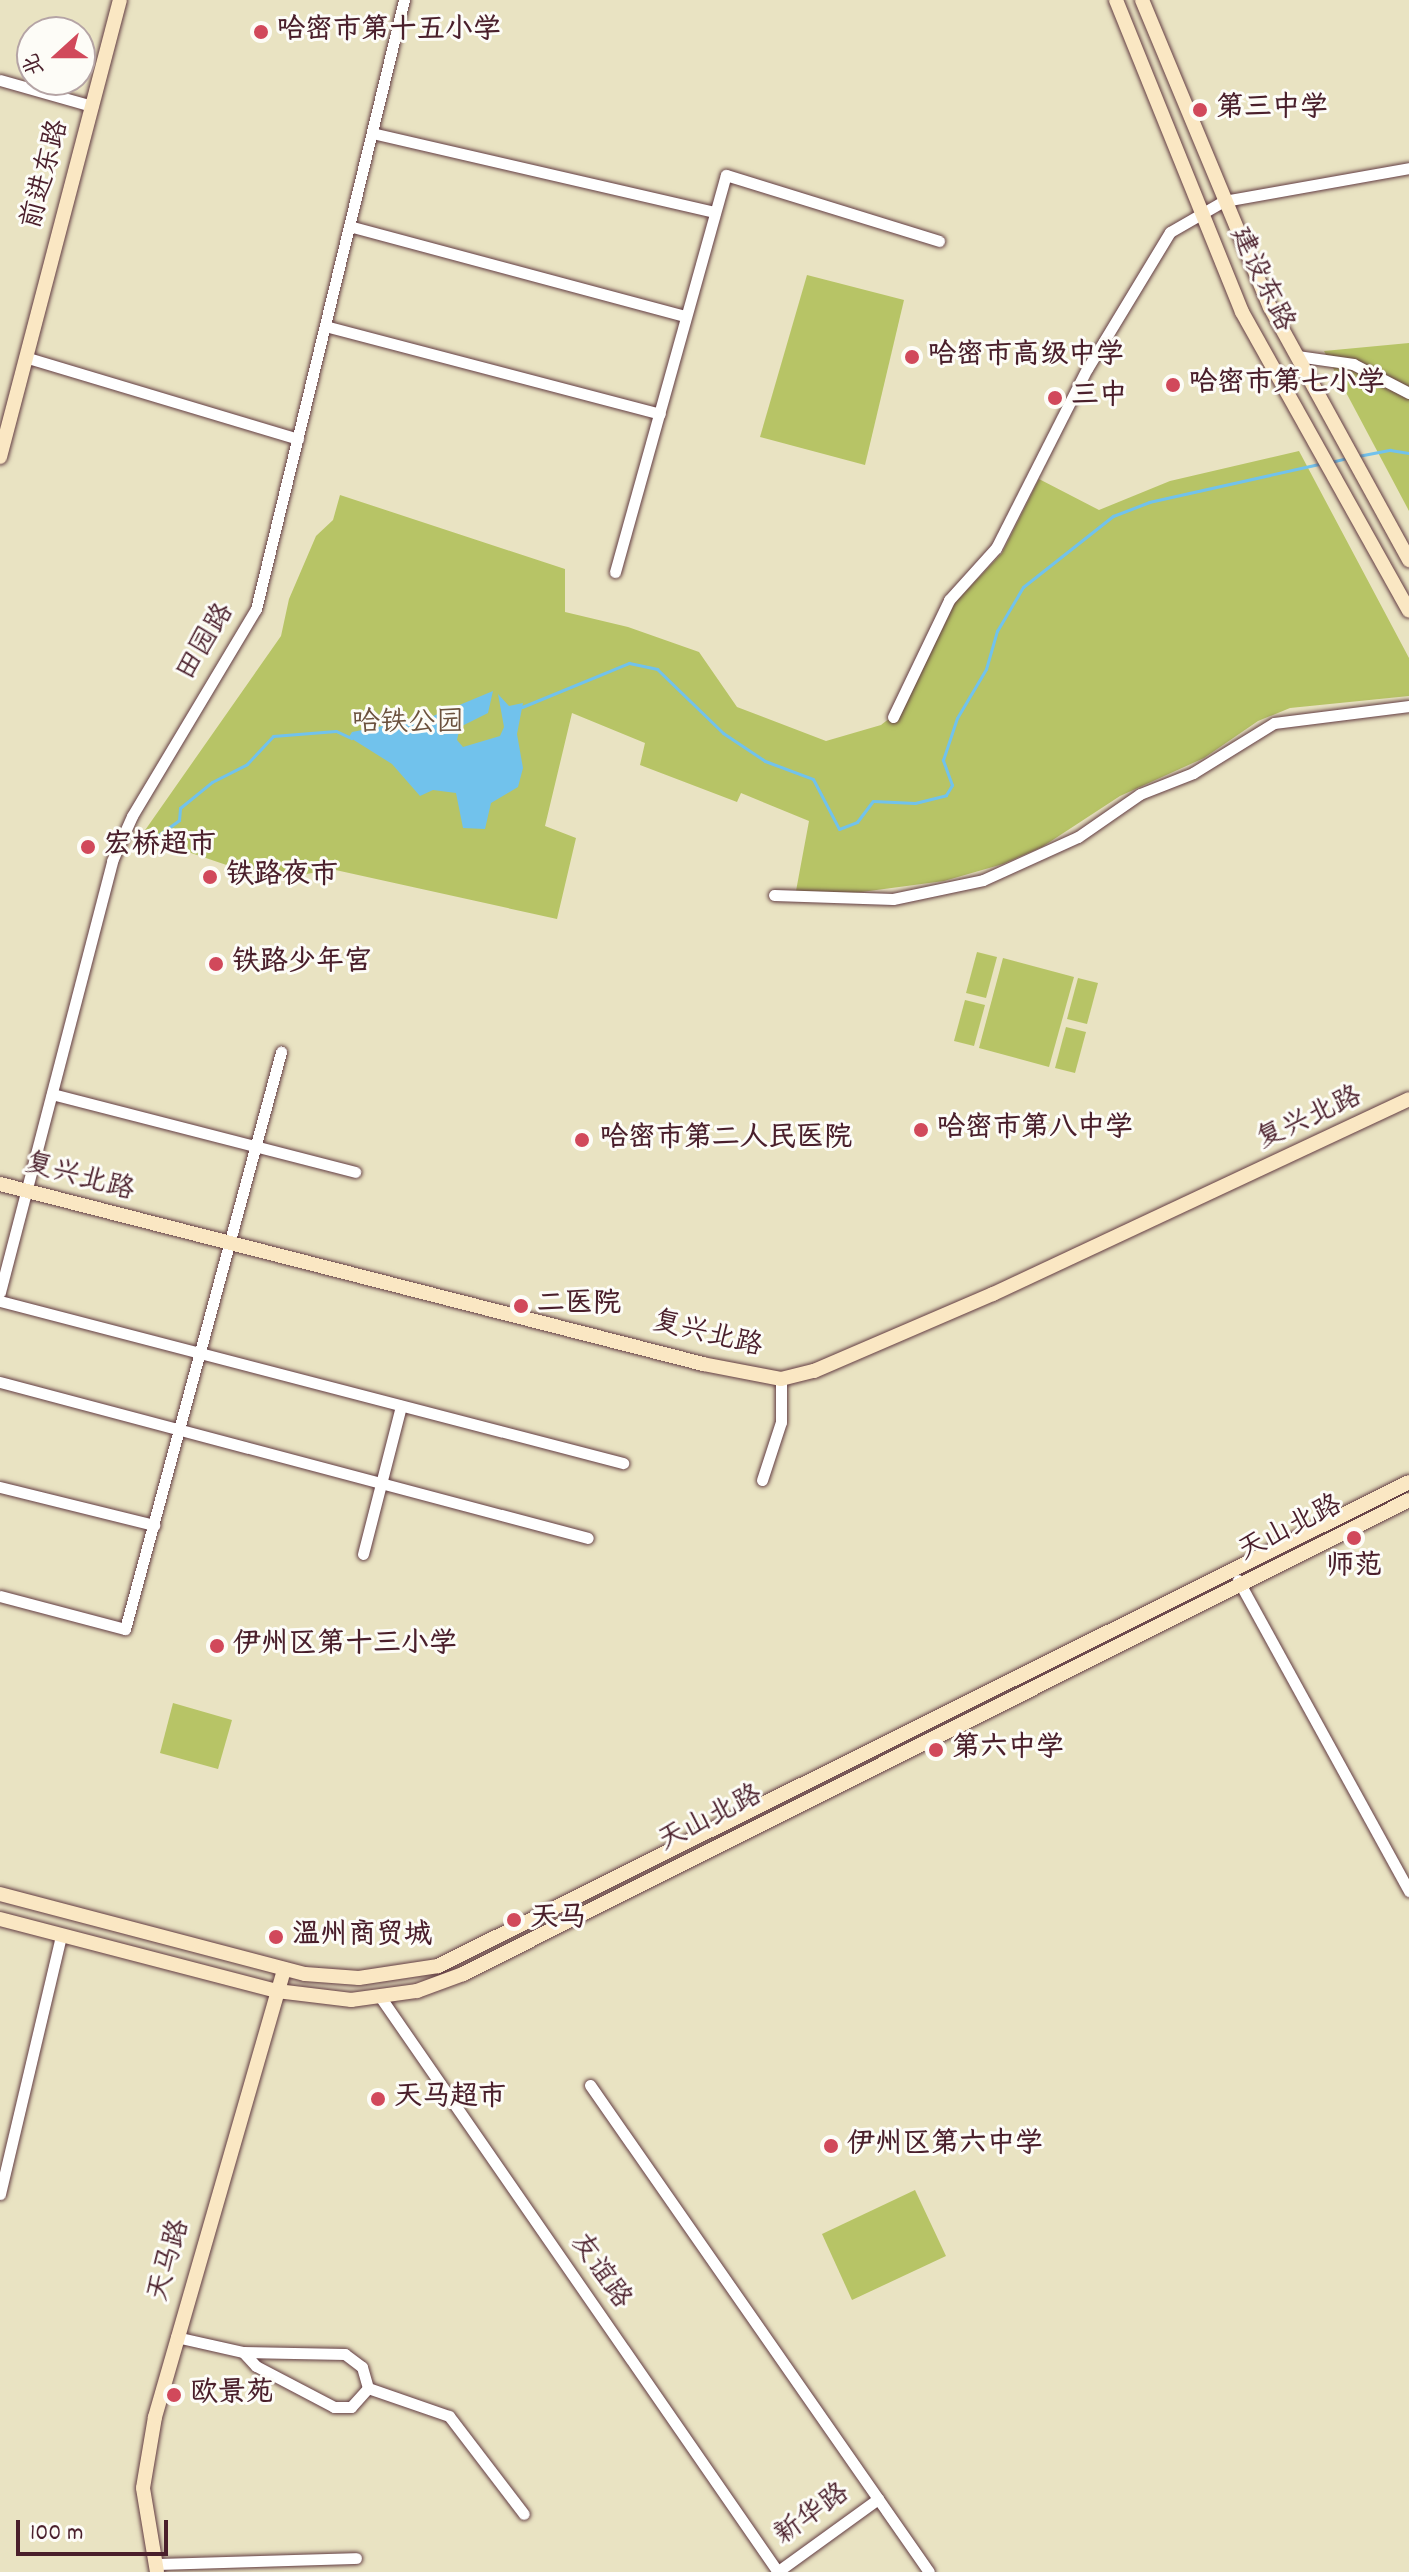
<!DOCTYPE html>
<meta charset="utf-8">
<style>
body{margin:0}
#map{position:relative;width:1409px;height:2572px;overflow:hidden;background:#e9e3c2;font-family:Dekko,"LXGW WenKai TC",sans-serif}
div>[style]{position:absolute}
.green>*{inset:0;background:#b7c466}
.water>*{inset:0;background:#71c2ec}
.stream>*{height:3px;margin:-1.5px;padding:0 1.5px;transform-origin:1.5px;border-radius:1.5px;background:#71c2ec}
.roads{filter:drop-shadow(0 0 2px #623c42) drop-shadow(0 0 2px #623c42)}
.street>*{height:11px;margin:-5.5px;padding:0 5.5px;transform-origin:5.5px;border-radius:5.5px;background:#fff}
.secondary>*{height:14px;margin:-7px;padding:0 7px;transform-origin:7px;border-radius:7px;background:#fae7c3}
.dots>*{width:22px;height:22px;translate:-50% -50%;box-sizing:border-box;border:4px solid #fdfcf7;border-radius:50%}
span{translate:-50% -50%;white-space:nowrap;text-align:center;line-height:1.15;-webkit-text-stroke:6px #fdfcf7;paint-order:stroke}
.poi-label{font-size:28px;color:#4a1f2b;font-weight:700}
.left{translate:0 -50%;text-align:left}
.street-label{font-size:28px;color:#4a1f2b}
.park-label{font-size:28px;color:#6b513d}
.north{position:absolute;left:16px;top:16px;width:80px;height:80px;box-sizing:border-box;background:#fdfcf7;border:2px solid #b5a4a5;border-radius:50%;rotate:249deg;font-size:22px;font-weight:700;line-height:32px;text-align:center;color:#4a1f2b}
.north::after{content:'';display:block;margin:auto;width:28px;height:36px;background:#d1495b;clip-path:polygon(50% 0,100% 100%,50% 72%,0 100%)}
.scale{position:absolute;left:16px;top:2520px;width:152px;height:36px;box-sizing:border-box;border:4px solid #4a1f2b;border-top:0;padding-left:10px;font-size:24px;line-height:28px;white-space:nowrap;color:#4a1f2b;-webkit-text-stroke:6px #fdfcf7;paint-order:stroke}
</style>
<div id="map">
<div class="green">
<i style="clip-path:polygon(807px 275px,904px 300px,865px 465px,760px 437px)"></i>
<i style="clip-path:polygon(1409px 343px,1409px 511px,1324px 351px)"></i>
<i style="clip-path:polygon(1299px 451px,1409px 658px,1409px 696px,1290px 708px,1258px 721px,1204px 758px,1120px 796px,1042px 847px,1003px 864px,944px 881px,854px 893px,796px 891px,809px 821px,741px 793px,737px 802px,640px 765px,645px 743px,572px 713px,545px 826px,576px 838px,557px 919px,331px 869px,274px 881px,141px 836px,281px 636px,289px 599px,316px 536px,333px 520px,340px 495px,565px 569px,565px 612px,628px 627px,699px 652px,737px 707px,826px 741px,881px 725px,904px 707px,955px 603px,1002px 553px,1039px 479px,1099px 510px,1170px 481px)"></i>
<i style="clip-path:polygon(977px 952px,997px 957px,986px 998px,966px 993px)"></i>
<i style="clip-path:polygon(1003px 958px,1074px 977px,1049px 1067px,979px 1048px)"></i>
<i style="clip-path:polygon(1078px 978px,1098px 983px,1087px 1024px,1067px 1019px)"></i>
<i style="clip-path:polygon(965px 1000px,985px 1005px,974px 1046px,954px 1041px)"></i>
<i style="clip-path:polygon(1066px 1027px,1086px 1032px,1075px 1073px,1055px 1068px)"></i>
<i style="clip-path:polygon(173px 1703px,232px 1720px,218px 1769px,160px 1753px)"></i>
<i style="clip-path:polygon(915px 2190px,946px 2256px,852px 2300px,822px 2234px)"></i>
</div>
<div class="water">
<i style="clip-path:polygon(493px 691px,488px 713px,460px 727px,457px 740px,463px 747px,500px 736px,504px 727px,498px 694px,509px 706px,523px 703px,517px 734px,523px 768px,518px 787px,491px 803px,485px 829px,463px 828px,456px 793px,433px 790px,420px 796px,392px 764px,349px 737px,352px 732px,433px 716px)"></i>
</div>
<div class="stream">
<i style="left:1358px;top:456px;width:33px;rotate:-11deg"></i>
<i style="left:1390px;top:450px;width:19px;rotate:9deg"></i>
<i style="left:1331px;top:462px;width:16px;rotate:-14deg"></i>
<i style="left:522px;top:707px;width:116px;rotate:-22.4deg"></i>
<i style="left:629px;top:663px;width:29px;rotate:12deg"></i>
<i style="left:657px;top:669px;width:92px;rotate:44.1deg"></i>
<i style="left:723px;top:733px;width:50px;rotate:33.7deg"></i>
<i style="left:765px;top:761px;width:51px;rotate:20.6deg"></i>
<i style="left:813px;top:779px;width:56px;rotate:62.5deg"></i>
<i style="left:839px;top:829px;width:19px;rotate:-21deg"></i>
<i style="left:857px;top:822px;width:26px;rotate:-53deg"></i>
<i style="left:873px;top:801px;width:42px;rotate:2.7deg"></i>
<i style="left:915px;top:803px;width:32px;rotate:-14deg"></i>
<i style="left:946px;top:795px;width:12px;rotate:-59deg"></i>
<i style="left:952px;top:785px;width:27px;rotate:-110deg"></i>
<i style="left:943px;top:760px;width:44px;rotate:-71.6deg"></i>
<i style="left:957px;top:718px;width:57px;rotate:-59.4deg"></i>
<i style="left:986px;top:669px;width:40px;rotate:-74deg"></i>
<i style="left:997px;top:631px;width:51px;rotate:-59.4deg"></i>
<i style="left:1023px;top:587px;width:115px;rotate:-38.3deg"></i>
<i style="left:1113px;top:516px;width:39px;rotate:-21deg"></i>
<i style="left:1149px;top:502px;width:174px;rotate:-12.6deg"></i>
<i style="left:149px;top:842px;width:37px;rotate:-36deg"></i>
<i style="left:179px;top:820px;width:12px;rotate:-85deg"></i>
<i style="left:180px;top:808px;width:41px;rotate:-39.1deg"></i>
<i style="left:212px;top:782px;width:39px;rotate:-27deg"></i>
<i style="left:247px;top:764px;width:38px;rotate:-47deg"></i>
<i style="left:273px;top:736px;width:63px;rotate:-4.5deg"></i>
<i style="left:336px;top:731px;width:17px;rotate:25deg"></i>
</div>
<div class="roads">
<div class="street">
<i style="left:0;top:80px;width:96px;rotate:15.8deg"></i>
<i style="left:372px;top:133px;width:352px;rotate:13deg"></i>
<i style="left:349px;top:226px;width:348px;rotate:15deg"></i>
<i style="left:325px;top:326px;width:346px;rotate:14.7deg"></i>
<i style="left:1297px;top:356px;width:57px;rotate:8.1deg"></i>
<i style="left:1353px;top:364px;width:63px;rotate:27.4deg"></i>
<i style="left:25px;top:357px;width:285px;rotate:16.7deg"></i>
<i style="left:615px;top:572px;width:412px;rotate:-74.4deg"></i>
<i style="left:726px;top:175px;width:223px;rotate:17.2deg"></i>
<i style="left:893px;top:717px;width:130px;rotate:-64.4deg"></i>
<i style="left:949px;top:600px;width:70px;rotate:-47.9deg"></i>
<i style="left:996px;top:548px;width:201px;rotate:-63.1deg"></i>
<i style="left:1087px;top:369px;width:160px;rotate:-58.8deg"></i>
<i style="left:1170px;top:232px;width:62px;rotate:-29.9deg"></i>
<i style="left:1224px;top:201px;width:188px;rotate:-10.1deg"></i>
<i style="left:774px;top:895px;width:119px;rotate:1.9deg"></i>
<i style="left:893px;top:899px;width:92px;rotate:-11.9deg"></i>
<i style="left:983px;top:880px;width:104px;rotate:-24.4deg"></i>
<i style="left:1078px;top:837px;width:75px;rotate:-34.7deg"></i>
<i style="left:1140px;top:794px;width:57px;rotate:-21.6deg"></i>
<i style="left:1193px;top:773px;width:95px;rotate:-31.7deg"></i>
<i style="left:1274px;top:723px;width:136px;rotate:-7.2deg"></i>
<i style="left:52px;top:1094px;width:313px;rotate:14.4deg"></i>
<i style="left:0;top:1292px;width:445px;rotate:-75.4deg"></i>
<i style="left:112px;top:861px;width:49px;rotate:-66deg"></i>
<i style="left:132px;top:816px;width:241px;rotate:-59.1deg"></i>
<i style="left:256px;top:609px;width:627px;rotate:-76.34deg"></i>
<i style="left:0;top:1301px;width:644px;rotate:14.58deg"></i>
<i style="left:0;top:1382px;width:608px;rotate:14.86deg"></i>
<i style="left:762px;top:1480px;width:61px;rotate:-71.9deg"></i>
<i style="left:781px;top:1422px;width:43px;rotate:-90deg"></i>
<i style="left:0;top:1487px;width:159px;rotate:13.9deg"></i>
<i style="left:363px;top:1554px;width:153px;rotate:-75.6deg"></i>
<i style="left:1238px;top:1580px;width:355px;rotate:61.2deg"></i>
<i style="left:0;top:1596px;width:129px;rotate:14.8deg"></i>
<i style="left:125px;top:1629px;width:598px;rotate:-74.87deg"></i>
<i style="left:381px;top:1998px;width:698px;rotate:55.33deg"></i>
<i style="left:590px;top:2085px;width:593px;rotate:55.16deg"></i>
<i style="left:0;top:2194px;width:266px;rotate:-76.7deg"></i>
<i style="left:176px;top:2337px;width:69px;rotate:12.6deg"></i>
<i style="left:243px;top:2352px;width:19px;rotate:47deg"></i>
<i style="left:256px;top:2366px;width:88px;rotate:27.7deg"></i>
<i style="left:334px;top:2407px;width:17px"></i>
<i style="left:351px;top:2407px;width:25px;rotate:-48deg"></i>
<i style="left:368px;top:2388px;width:22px;rotate:-106deg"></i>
<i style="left:362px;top:2367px;width:21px;rotate:-143deg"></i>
<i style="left:345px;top:2354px;width:102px;rotate:-178.9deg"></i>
<i style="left:368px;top:2388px;width:86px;rotate:19.1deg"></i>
<i style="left:449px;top:2416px;width:123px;rotate:52.6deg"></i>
<i style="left:155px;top:2564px;width:201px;rotate:-1.7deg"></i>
<i style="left:777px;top:2572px;width:125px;rotate:-35.9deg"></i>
</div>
<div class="secondary">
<i style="left:1116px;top:0;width:336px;rotate:68deg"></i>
<i style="left:1242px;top:312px;width:342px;rotate:60.8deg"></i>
<i style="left:1142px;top:0;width:333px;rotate:67.4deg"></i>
<i style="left:1270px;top:307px;width:289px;rotate:61.2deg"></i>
<i style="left:0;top:457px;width:472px;rotate:-75.3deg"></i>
<i style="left:0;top:1184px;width:726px;rotate:14.36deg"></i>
<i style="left:703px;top:1364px;width:79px;rotate:10.9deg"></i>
<i style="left:781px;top:1379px;width:34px;rotate:-14deg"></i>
<i style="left:814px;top:1371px;width:195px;rotate:-23.3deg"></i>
<i style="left:993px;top:1294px;width:459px;rotate:-25.1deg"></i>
<i style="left:0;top:1894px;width:315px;rotate:14.7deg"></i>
<i style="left:305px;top:1974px;width:54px;rotate:4.2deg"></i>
<i style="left:359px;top:1978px;width:80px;rotate:-8.6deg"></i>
<i style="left:438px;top:1966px;width:1085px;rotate:-26.49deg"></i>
<i style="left:0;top:1919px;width:286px;rotate:14.6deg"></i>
<i style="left:277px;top:1991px;width:75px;rotate:6.9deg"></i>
<i style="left:351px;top:2000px;width:67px;rotate:-7.8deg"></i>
<i style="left:417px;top:1991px;width:49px;rotate:-20.3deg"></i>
<i style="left:463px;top:1974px;width:1058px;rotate:-26.61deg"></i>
<i style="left:157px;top:2572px;width:85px;rotate:-99.5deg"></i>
<i style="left:143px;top:2488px;width:72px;rotate:-80.4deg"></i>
<i style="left:155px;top:2417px;width:466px;rotate:-73.9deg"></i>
</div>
</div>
<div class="dots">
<i style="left:261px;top:32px;background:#d1495b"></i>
<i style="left:1200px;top:110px;background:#d1495b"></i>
<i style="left:912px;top:357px;background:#d1495b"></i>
<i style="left:1173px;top:385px;background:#d1495b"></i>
<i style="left:1055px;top:398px;background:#d1495b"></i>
<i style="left:88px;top:847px;background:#d1495b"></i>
<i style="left:210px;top:877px;background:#d1495b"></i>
<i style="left:216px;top:964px;background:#d1495b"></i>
<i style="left:921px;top:1130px;background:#d1495b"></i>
<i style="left:582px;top:1140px;background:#d1495b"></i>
<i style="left:521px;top:1306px;background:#d1495b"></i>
<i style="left:1354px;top:1538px;background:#d1495b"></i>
<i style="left:217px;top:1646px;background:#d1495b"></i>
<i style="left:936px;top:1750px;background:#d1495b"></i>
<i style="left:514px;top:1920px;background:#d1495b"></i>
<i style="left:276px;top:1937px;background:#d1495b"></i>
<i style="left:378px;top:2099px;background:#d1495b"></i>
<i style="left:831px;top:2146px;background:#d1495b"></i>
<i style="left:174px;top:2395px;background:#d1495b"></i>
</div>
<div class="poi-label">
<span class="left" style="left:277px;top:32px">哈密市第十五小学</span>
<span class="left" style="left:1216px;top:110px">第三中学</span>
<span class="left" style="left:928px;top:357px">哈密市高级中学</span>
<span class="left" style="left:1189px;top:385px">哈密市第七小学</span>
<span class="left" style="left:1071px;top:398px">三中</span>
<span class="left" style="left:104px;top:847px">宏桥超市</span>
<span class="left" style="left:226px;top:877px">铁路夜市</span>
<span class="left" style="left:232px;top:964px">铁路少年宫</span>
<span class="left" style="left:937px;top:1130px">哈密市第八中学</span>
<span class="left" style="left:600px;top:1140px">哈密市第二人民医院</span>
<span class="left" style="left:537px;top:1306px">二医院</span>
<span style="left:1354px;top:1568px">师范</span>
<span class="left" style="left:233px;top:1646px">伊州区第十三小学</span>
<span class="left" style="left:952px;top:1750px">第六中学</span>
<span class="left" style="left:530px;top:1920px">天马</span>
<span class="left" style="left:292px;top:1937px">温州商贸城</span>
<span class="left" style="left:394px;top:2099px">天马超市</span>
<span class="left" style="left:847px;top:2146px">伊州区第六中学</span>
<span class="left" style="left:190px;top:2395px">欧景苑</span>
</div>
<div class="street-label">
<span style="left:47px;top:175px;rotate:-75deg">前进东路</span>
<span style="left:1260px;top:280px;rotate:64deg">建设东路</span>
<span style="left:207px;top:643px;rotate:-59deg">田园路</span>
<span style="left:1310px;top:1120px;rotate:-25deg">复兴北路</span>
<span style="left:79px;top:1179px;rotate:15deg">复兴北路</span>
<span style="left:707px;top:1336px;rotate:14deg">复兴北路</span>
<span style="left:1291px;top:1530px;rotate:-27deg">天山北路</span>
<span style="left:711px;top:1820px;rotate:-27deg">天山北路</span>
<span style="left:171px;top:2261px;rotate:-74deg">天马路</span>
<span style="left:599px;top:2272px;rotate:55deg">友谊路</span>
<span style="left:813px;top:2516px;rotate:-36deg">新华路</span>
</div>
<div class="park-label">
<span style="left:408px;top:725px">哈铁公园</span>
</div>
<div class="north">北</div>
<div class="scale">100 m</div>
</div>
